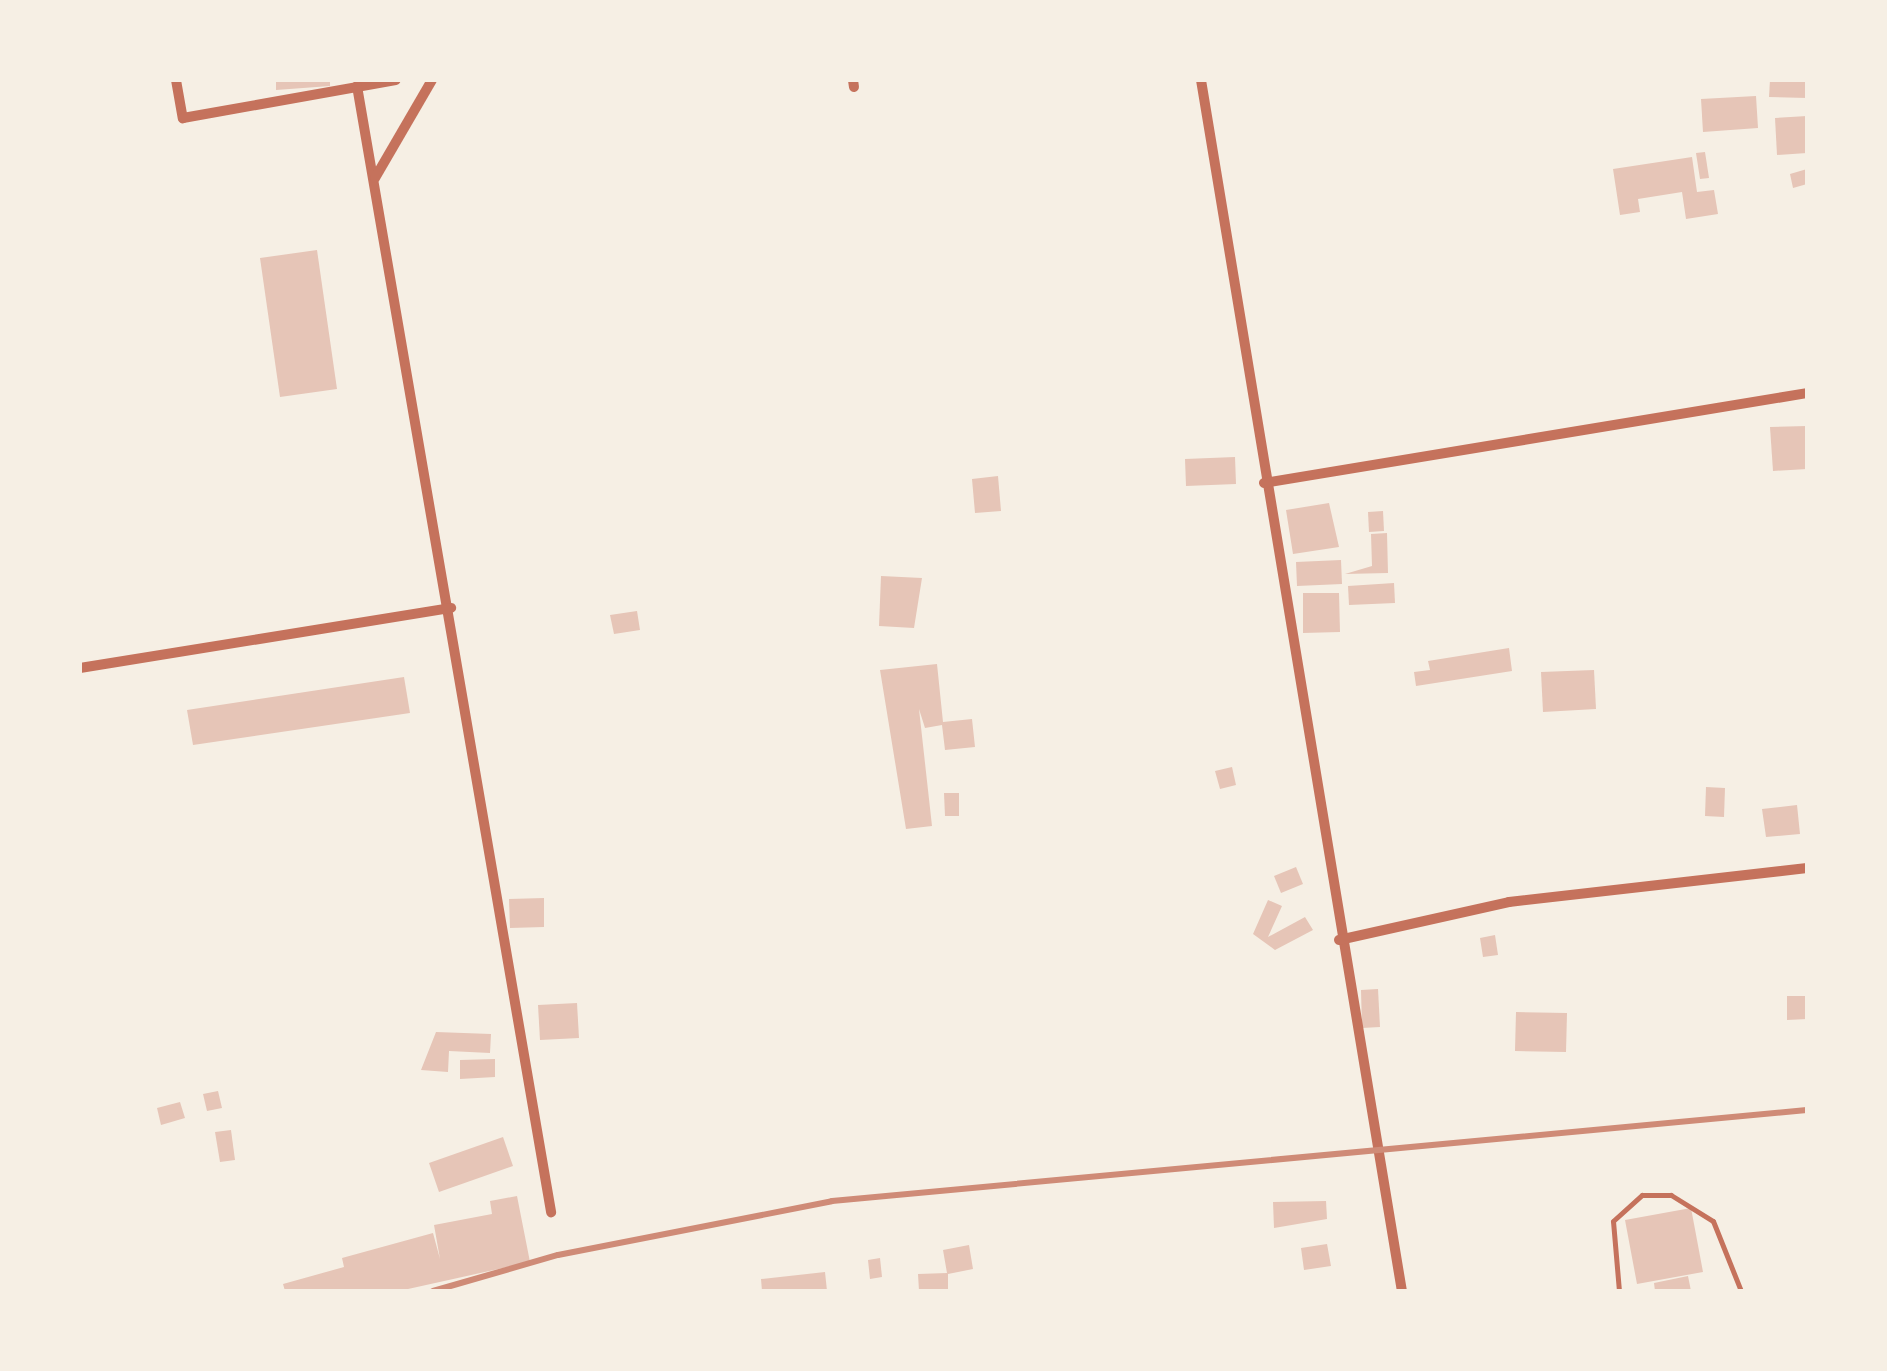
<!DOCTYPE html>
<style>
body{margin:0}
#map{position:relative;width:1887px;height:1371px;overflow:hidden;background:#f6efe4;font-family:"Fira Sans Condensed",sans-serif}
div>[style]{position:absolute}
.building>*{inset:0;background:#e6c5b7}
.service>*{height:5px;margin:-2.5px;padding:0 2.5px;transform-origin:2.5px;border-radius:2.5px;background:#c5725c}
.minor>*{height:10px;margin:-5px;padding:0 5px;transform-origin:5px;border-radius:5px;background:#c5725c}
.rail>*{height:6px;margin:-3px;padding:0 3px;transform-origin:3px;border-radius:3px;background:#cf8b77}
span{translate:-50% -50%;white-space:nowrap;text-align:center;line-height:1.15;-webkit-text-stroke:10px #f6efe4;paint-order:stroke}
.frame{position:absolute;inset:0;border:82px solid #f6efe4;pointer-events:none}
</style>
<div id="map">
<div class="building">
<i style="clip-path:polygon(276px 80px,330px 80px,330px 86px,276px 90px)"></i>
<i style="clip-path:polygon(1770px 80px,1807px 80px,1807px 98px,1769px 97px)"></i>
<i style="clip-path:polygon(1756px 96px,1758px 128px,1703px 132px,1701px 99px)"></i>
<i style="clip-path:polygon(1807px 116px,1807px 153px,1777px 155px,1775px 118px)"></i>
<i style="clip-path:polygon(1705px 152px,1709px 178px,1700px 179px,1696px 153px)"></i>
<i style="clip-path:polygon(1692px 157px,1697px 192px,1714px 190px,1718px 214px,1686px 219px,1682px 192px,1638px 199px,1640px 212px,1620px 215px,1613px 169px)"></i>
<i style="clip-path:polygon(1807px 169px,1807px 184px,1793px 188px,1790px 174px)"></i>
<i style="clip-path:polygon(317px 250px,337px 389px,280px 397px,260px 258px)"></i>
<i style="clip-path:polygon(1807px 426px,1807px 469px,1773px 471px,1770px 427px)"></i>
<i style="clip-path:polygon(1235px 457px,1236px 484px,1186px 486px,1185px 459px)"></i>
<i style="clip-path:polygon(998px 476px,1001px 511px,975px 513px,972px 479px)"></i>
<i style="clip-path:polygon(1329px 503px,1339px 547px,1293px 554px,1286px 510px)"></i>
<i style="clip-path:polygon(1383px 511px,1384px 531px,1369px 532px,1368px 512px)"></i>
<i style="clip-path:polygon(1387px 533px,1388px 573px,1345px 574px,1372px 566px,1371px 534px)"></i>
<i style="clip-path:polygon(1341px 560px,1342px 584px,1297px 586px,1296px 562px)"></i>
<i style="clip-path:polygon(881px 576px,922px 578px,914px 628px,879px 626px)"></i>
<i style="clip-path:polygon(1394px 583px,1395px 603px,1349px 605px,1348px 586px)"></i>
<i style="clip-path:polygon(1303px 593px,1339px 593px,1340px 632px,1303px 633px)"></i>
<i style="clip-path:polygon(637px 611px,640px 630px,614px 634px,610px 615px)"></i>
<i style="clip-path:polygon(1509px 648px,1512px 671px,1416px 686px,1414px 672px,1430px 670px,1428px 661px)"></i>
<i style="clip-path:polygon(937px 664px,943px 722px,972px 719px,975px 747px,945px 750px,942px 725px,925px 728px,919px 709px,932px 826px,906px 829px,880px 670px)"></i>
<i style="clip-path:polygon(1594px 670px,1596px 709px,1543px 712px,1541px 672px)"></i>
<i style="clip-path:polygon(404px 677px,410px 713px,193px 745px,187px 710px)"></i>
<i style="clip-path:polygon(1232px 767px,1236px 785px,1220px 789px,1215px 771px)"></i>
<i style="clip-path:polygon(1706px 787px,1725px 788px,1724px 817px,1705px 816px)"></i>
<i style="clip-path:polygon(944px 793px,959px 793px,959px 816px,945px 816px)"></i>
<i style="clip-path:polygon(1797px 805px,1800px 834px,1766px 837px,1762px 809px)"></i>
<i style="clip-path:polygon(1296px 867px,1303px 884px,1281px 893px,1274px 876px)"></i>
<i style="clip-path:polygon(544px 898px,544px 927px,510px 928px,509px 899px)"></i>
<i style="clip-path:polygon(1268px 900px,1282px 906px,1268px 937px,1305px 917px,1313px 930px,1275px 950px,1253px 934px)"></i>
<i style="clip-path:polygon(1495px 935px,1498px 955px,1483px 957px,1480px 938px)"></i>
<i style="clip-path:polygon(1378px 989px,1380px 1027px,1362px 1028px,1361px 990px)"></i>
<i style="clip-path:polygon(1787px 996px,1807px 996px,1807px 1019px,1787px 1020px)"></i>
<i style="clip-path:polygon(577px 1003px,579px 1038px,540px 1040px,538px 1005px)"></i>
<i style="clip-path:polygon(1516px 1012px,1567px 1013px,1566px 1052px,1515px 1051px)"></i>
<i style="clip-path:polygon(436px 1032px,491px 1034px,490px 1053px,449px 1051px,448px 1072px,421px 1070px)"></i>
<i style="clip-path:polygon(495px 1059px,495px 1077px,460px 1079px,460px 1060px)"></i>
<i style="clip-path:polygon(218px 1091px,222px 1108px,207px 1111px,203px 1094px)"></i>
<i style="clip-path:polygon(180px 1102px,185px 1118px,161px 1125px,157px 1108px)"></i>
<i style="clip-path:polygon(231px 1130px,235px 1160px,220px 1162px,215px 1132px)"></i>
<i style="clip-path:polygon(503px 1137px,513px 1166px,439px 1192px,429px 1163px)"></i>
<i style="clip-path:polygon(517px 1196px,530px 1262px,399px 1291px,285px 1291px,283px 1284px,344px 1267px,342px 1258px,433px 1233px,440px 1259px,434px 1225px,492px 1214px,490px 1201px)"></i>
<i style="clip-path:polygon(1326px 1201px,1327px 1219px,1274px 1228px,1273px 1202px)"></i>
<i style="clip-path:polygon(1691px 1208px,1703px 1272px,1637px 1284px,1625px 1220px)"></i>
<i style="clip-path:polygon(1327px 1244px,1331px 1266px,1304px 1270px,1301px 1248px)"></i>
<i style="clip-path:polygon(969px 1245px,973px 1269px,948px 1274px,948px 1291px,919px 1291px,918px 1274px,947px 1273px,943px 1250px)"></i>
<i style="clip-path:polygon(880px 1258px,882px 1277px,870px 1279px,868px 1260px)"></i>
<i style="clip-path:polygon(825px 1272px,827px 1291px,762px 1291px,761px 1279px)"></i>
<i style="clip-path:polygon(1688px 1276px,1691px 1291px,1655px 1291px,1654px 1283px)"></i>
</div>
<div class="service">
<i style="left:1619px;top:1291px;width:70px;rotate:-94.9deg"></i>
<i style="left:1613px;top:1221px;width:39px;rotate:-42deg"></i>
<i style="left:1642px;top:1195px;width:29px"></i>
<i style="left:1671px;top:1195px;width:49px;rotate:31.8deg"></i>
<i style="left:1713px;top:1221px;width:75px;rotate:68.2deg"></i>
</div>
<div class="minor">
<i style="left:176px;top:80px;width:39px;rotate:80deg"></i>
<i style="left:183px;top:118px;width:216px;rotate:-10.1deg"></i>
<i style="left:853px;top:80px;width:7px;rotate:82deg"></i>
<i style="left:1201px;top:80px;width:1228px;rotate:80.58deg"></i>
<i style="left:357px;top:86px;width:1143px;rotate:80.22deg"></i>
<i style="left:375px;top:178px;width:113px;rotate:-59.8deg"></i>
<i style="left:1264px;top:483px;width:550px;rotate:-9.41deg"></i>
<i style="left:80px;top:668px;width:376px;rotate:-9.2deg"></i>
<i style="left:1339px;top:940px;width:174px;rotate:-12.6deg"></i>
<i style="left:1509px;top:902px;width:300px;rotate:-6.5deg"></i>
</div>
<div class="rail">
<i style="left:433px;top:1291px;width:130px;rotate:-16.1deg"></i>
<i style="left:558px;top:1255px;width:279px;rotate:-11.1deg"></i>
<i style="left:832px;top:1201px;width:979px;rotate:-5.33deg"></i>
</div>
<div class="frame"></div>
</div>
